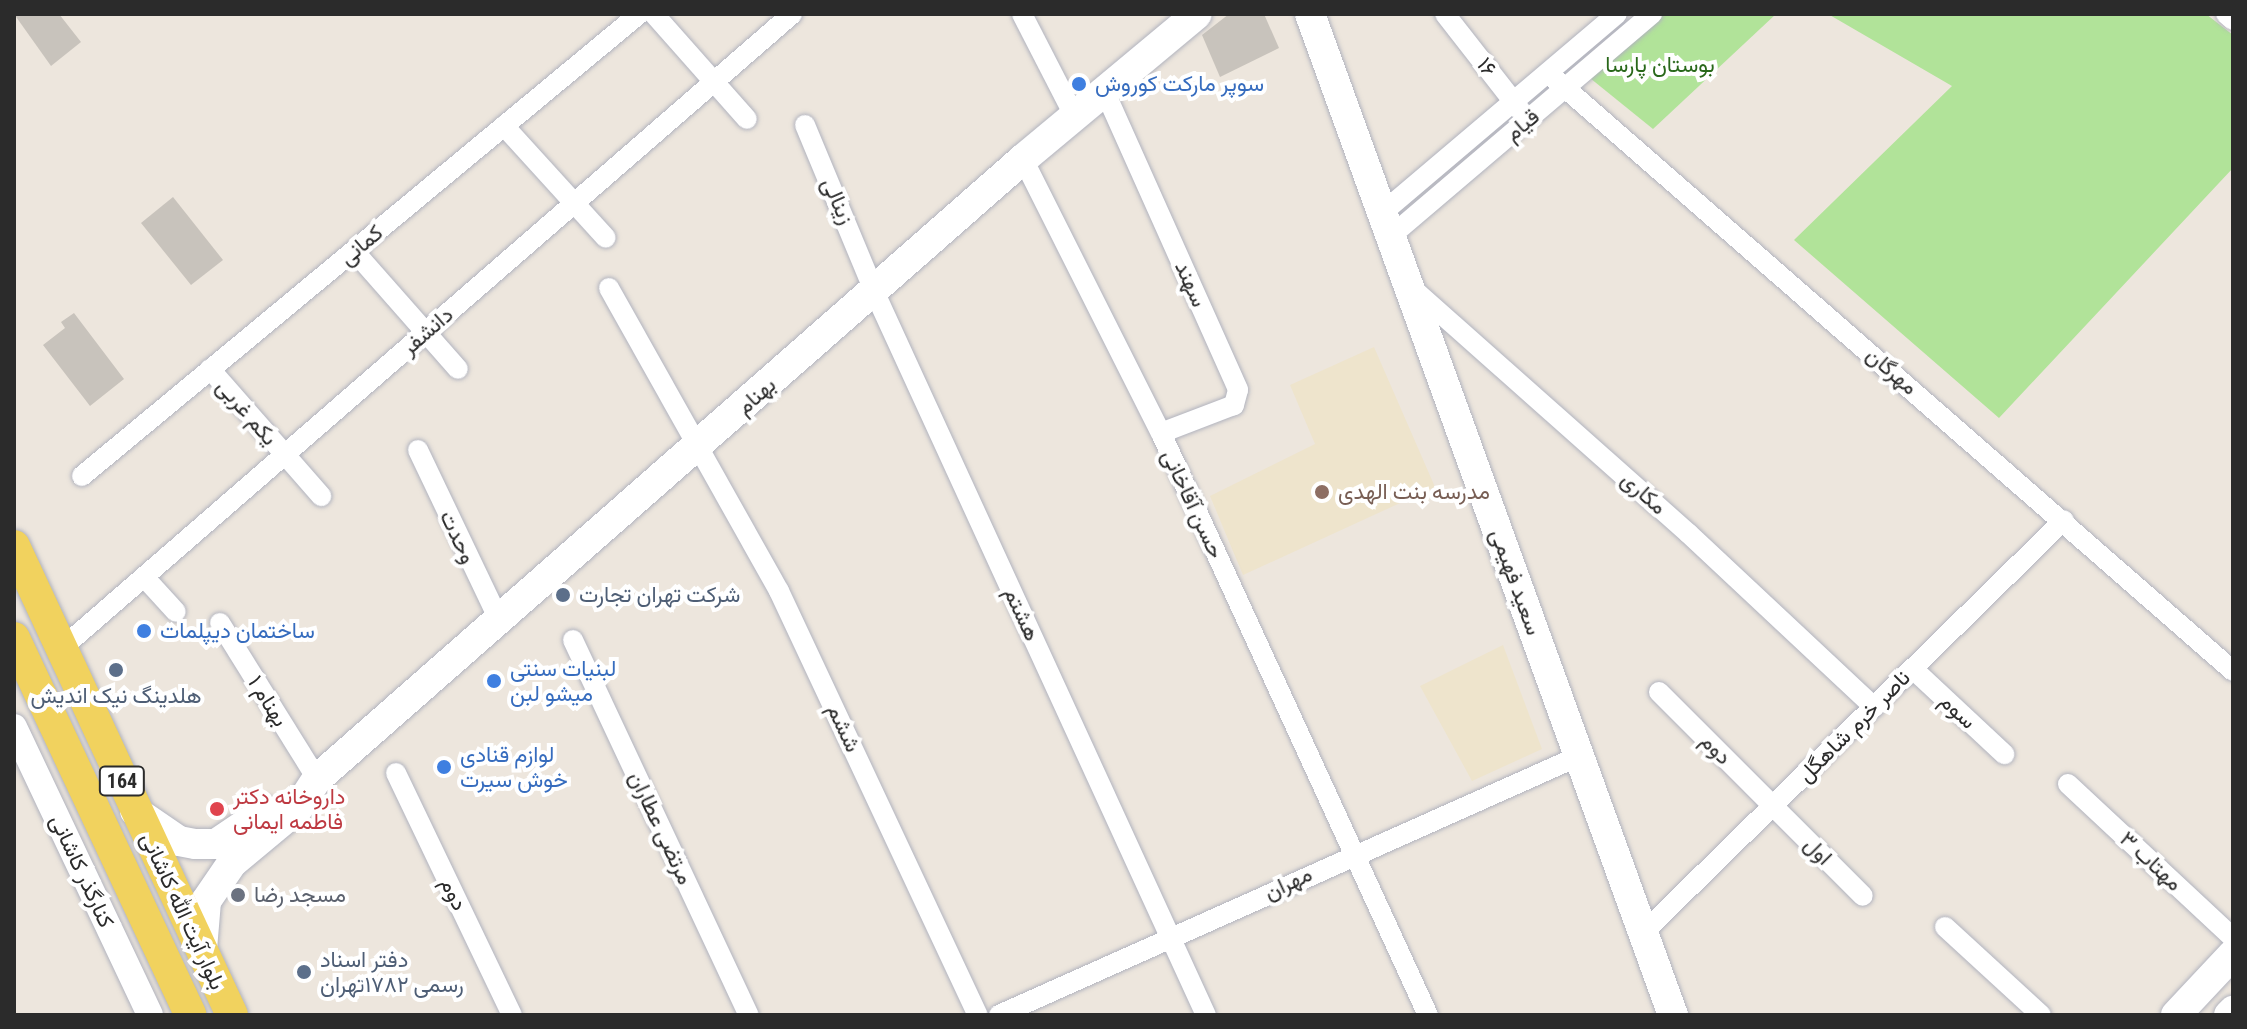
<!DOCTYPE html>
<meta charset="utf-8">
<style>
body{margin:0}
#map{position:relative;width:2247px;height:1029px;overflow:hidden;background:#ede6dd;font-family:"Roboto Condensed",Vazirmatn,sans-serif}
div>[style]{position:absolute}
.education>*{inset:0;background:#eee4cc}
.green>*{inset:0;background:#b1e399}
.building>*{inset:0;background:#c8c3bc}
.roads{filter:drop-shadow(0 0 2px #b1b3be) drop-shadow(0 0 2px #b1b3be)}
.minor>*{height:20px;margin:-10px;padding:0 10px;transform-origin:10px;border-radius:10px;background:#fff}
.tertiary>*{height:26px;margin:-13px;padding:0 13px;transform-origin:13px;border-radius:13px;background:#fff}
.secondary>*{height:30px;margin:-15px;padding:0 15px;transform-origin:15px;border-radius:15px;background:#fff}
.primary>*{height:32px;margin:-16px;padding:0 16px;transform-origin:16px;border-radius:16px;background:#f1d25e}
.dots>*{width:22px;height:22px;translate:-50% -50%;box-sizing:border-box;border:4px solid #fff;border-radius:50%}
span{translate:-50% -50%;white-space:nowrap;text-align:center;line-height:1.15;-webkit-text-stroke:8px #fff;paint-order:stroke}
.shield-label span{padding:2px 6px;background:#fff;border:2px solid;border-radius:6px;-webkit-text-stroke-width:0}
.shield-label{font-size:20px;color:#2b2b2b;font-weight:700}
.park-label{font-size:22px;color:#29681a}
.street-label{font-size:22px;color:#2b2b2b}
.shop-label{font-size:22px;color:#366cbe}
.left{translate:0 -50%;text-align:left}
.education-label{font-size:22px;color:#785e54}
.service-label{font-size:22px;color:#4e5e75}
.health-label{font-size:22px;color:#be3a42}
.worship-label{font-size:22px;color:#5b616d}
.frame{position:absolute;inset:0;border:16px solid #2b2b2b;pointer-events:none}
</style>
<div id="map">
<div class="education">
<i style="clip-path:polygon(1374px 347px,1435px 487px,1243px 575px,1210px 496px,1315px 444px,1290px 385px)"></i>
<i style="clip-path:polygon(1503px 645px,1542px 749px,1472px 781px,1420px 686px)"></i>
</div>
<div class="green">
<i style="clip-path:polygon(1655px 14px,1776px 14px,1653px 129px,1585px 74px)"></i>
<i style="clip-path:polygon(1828px 14px,2206px 14px,2233px 35px,2233px 168px,1999px 418px,1794px 240px,1952px 86px)"></i>
</div>
<div class="building">
<i style="clip-path:polygon(14px 14px,59px 14px,81px 42px,51px 66px)"></i>
<i style="clip-path:polygon(1229px 14px,1264px 14px,1279px 48px,1220px 77px,1202px 35px)"></i>
<i style="clip-path:polygon(173px 197px,223px 260px,191px 285px,141px 223px)"></i>
<i style="clip-path:polygon(74px 313px,124px 379px,90px 406px,43px 345px,65px 328px,61px 322px)"></i>
</div>
<div class="roads">
<div class="minor">
<i style="left:654px;top:14px;width:140px;rotate:48.5deg"></i>
<i style="left:1022px;top:14px;width:116px;rotate:62.8deg"></i>
<i style="left:1445px;top:14px;width:122px;rotate:52deg"></i>
<i style="left:2226px;top:14px;width:9px;rotate:41deg"></i>
<i style="left:1548px;top:73px;width:909px;rotate:41.12deg"></i>
<i style="left:1105px;top:92px;width:326px;rotate:65.9deg"></i>
<i style="left:1238px;top:390px;width:16px;rotate:105deg"></i>
<i style="left:1234px;top:405px;width:78px;rotate:159deg"></i>
<i style="left:805px;top:125px;width:180px;rotate:67.4deg"></i>
<i style="left:874px;top:291px;width:796px;rotate:65.37deg"></i>
<i style="left:504px;top:126px;width:151px;rotate:47.7deg"></i>
<i style="left:1023px;top:159px;width:307px;rotate:63.3deg"></i>
<i style="left:1161px;top:433px;width:640px;rotate:65.36deg"></i>
<i style="left:1382px;top:213px;width:308px;rotate:-40.3deg"></i>
<i style="left:1391px;top:236px;width:343px;rotate:-40.4deg"></i>
<i style="left:354px;top:251px;width:157px;rotate:48.6deg"></i>
<i style="left:609px;top:288px;width:347px;rotate:60.7deg"></i>
<i style="left:779px;top:591px;width:468px;rotate:64.9deg"></i>
<i style="left:1412px;top:288px;width:369px;rotate:41.6deg"></i>
<i style="left:1688px;top:533px;width:255px;rotate:43.1deg"></i>
<i style="left:210px;top:369px;width:169px;rotate:48.8deg"></i>
<i style="left:418px;top:450px;width:191px;rotate:64.5deg"></i>
<i style="left:82px;top:476px;width:724px;rotate:-39.67deg"></i>
<i style="left:144px;top:577px;width:47px;rotate:47.6deg"></i>
<i style="left:220px;top:623px;width:184px;rotate:58.1deg"></i>
<i style="left:573px;top:640px;width:414px;rotate:64.9deg"></i>
<i style="left:62px;top:648px;width:967px;rotate:-40.97deg"></i>
<i style="left:1913px;top:669px;width:125px;rotate:43deg"></i>
<i style="left:1659px;top:692px;width:288px;rotate:45deg"></i>
<i style="left:396px;top:773px;width:268px;rotate:64.4deg"></i>
<i style="left:2068px;top:784px;width:226px;rotate:43deg"></i>
<i style="left:1945px;top:927px;width:130px;rotate:42.5deg"></i>
<i style="left:1644px;top:932px;width:588px;rotate:-44.45deg"></i>
<i style="left:999px;top:1015px;width:635px;rotate:-24.06deg"></i>
</div>
<div class="tertiary">
<i style="left:14px;top:727px;width:318px;rotate:64.7deg"></i>
</div>
<div class="secondary">
<i style="left:1310px;top:14px;width:1065px;rotate:70.07deg"></i>
<i style="left:135px;top:811px;width:53px;rotate:34.3deg"></i>
<i style="left:179px;top:841px;width:16px;rotate:11deg"></i>
<i style="left:195px;top:844px;width:21px"></i>
<i style="left:216px;top:844px;width:59px;rotate:-34deg"></i>
<i style="left:202px;top:949px;width:48px;rotate:-85.2deg"></i>
<i style="left:206px;top:901px;width:46px;rotate:-55.6deg"></i>
<i style="left:232px;top:863px;width:86px;rotate:-39.8deg"></i>
<i style="left:298px;top:808px;width:35px;rotate:-57deg"></i>
<i style="left:317px;top:779px;width:940px;rotate:-41.29deg"></i>
<i style="left:1023px;top:159px;width:226px;rotate:-39.8deg"></i>
<i style="left:2176px;top:1015px;width:83px;rotate:-46.9deg"></i>
<i style="left:2229px;top:1015px;width:6px;rotate:-45deg"></i>
</div>
<div class="primary">
<i style="left:14px;top:546px;width:517px;rotate:65.07deg"></i>
<i style="left:14px;top:638px;width:416px;rotate:64.9deg"></i>
</div>
</div>
<div class="dots">
<i style="left:1079px;top:84px;background:#3f7fe0"></i>
<i style="left:1322px;top:492px;background:#8d6e63"></i>
<i style="left:563px;top:595px;background:#5c6f8a"></i>
<i style="left:144px;top:631px;background:#3f7fe0"></i>
<i style="left:116px;top:670px;background:#5c6f8a"></i>
<i style="left:494px;top:681px;background:#3f7fe0"></i>
<i style="left:444px;top:767px;background:#3f7fe0"></i>
<i style="left:217px;top:809px;background:#e0444e"></i>
<i style="left:238px;top:895px;background:#6b7280"></i>
<i style="left:304px;top:972px;background:#5c6f8a"></i>
</div>
<div class="shield-label">
<span style="left:122px;top:781px">164</span>
</div>
<div class="park-label">
<span style="left:1660px;top:65px">بوستان پارسا</span>
</div>
<div class="street-label">
<span style="left:1487px;top:67px;rotate:52deg">۱۶</span>
<span style="left:1522px;top:125px;rotate:-40deg">قیام</span>
<span style="left:838px;top:201px;rotate:66deg">زینالی</span>
<span style="left:361px;top:245px;rotate:-40deg">کمانی</span>
<span style="left:1191px;top:284px;rotate:66deg">سهند</span>
<span style="left:427px;top:331px;rotate:-41deg">دانشفر</span>
<span style="left:1892px;top:371px;rotate:41deg">مهرگان</span>
<span style="left:756px;top:396px;rotate:-42deg">بهنام</span>
<span style="left:247px;top:412px;rotate:49deg">یکم غربی</span>
<span style="left:1644px;top:493px;rotate:42deg">مکاری</span>
<span style="left:1193px;top:504px;rotate:65deg">حسن آقاخانی</span>
<span style="left:458px;top:537px;rotate:65deg">وحدت</span>
<span style="left:1516px;top:582px;rotate:70deg">سعید فهیمی</span>
<span style="left:1022px;top:614px;rotate:65deg">هشتم</span>
<span style="left:268px;top:701px;rotate:58deg">بهنام ۱</span>
<span style="left:1958px;top:711px;rotate:43deg">سوم</span>
<span style="left:1854px;top:726px;rotate:-45deg">ناصر خرم شاهگل</span>
<span style="left:844px;top:728px;rotate:65deg">ششم</span>
<span style="left:1716px;top:749px;rotate:45deg">دوم</span>
<span style="left:661px;top:828px;rotate:65deg">مرتضی عطاران</span>
<span style="left:1818px;top:851px;rotate:45deg">اول</span>
<span style="left:2151px;top:861px;rotate:43deg">مهتاب ۳</span>
<span style="left:82px;top:871px;rotate:65deg">کنارگذر کاشانی</span>
<span style="left:1288px;top:883px;rotate:-25deg">مهران</span>
<span style="left:454px;top:894px;rotate:64deg">دوم</span>
<span style="left:183px;top:911px;rotate:65deg">بلوار آیت الله کاشانی</span>
</div>
<div class="shop-label">
<span class="left" style="left:1095px;top:84px">سوپر ماركت كوروش</span>
<span class="left" style="left:160px;top:631px">ساختمان دیپلمات</span>
<span class="left" style="left:510px;top:681px">لبنیات سنتی<br>میشو لبن</span>
<span class="left" style="left:460px;top:767px">لوازم قنادی<br>خوش سیرت</span>
</div>
<div class="education-label">
<span class="left" style="left:1338px;top:492px">مدرسه بنت الهدی</span>
</div>
<div class="service-label">
<span class="left" style="left:579px;top:595px">شرکت تهران تجارت</span>
<span style="left:116px;top:696px">هلدینگ نیک اندیش</span>
<span class="left" style="left:320px;top:972px">دفتر اسناد<br>رسمی ۱۷۸۲تهران</span>
</div>
<div class="health-label">
<span class="left" style="left:233px;top:809px">داروخانه دکتر<br>فاطمه ایمانی</span>
</div>
<div class="worship-label">
<span class="left" style="left:254px;top:895px">مسجد رضا</span>
</div>
<div class="frame"></div>
</div>
